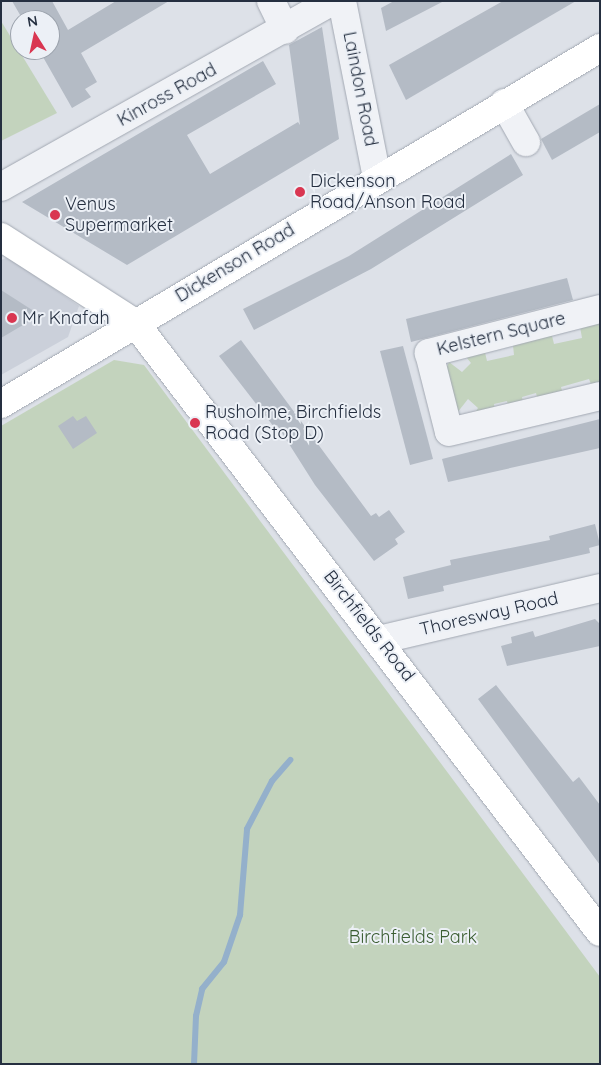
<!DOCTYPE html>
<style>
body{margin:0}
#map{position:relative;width:601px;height:1065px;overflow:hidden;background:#dde1e8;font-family:Quicksand,sans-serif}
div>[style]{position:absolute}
.built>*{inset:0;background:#cbd0da}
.green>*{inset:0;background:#c3d3bd}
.stream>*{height:6px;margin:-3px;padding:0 3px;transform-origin:3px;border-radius:3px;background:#94b0cb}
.building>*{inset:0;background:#b4bbc5}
.roads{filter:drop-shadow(0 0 1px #a2a8b2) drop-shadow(0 0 1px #a2a8b2)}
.minor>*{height:28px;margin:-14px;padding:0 14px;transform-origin:14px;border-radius:14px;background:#f0f2f6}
.highway>*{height:28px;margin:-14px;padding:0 14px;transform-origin:14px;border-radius:14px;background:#fff}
.dots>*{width:14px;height:14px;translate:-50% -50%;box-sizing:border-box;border:2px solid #ecf0f6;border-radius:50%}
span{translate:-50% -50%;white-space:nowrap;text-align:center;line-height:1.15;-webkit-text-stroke:4px #ecf0f6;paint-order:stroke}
.street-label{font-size:18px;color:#252f40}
.poi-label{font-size:18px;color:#252f40}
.left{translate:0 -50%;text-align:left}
.park-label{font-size:18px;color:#3a5d31}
.frame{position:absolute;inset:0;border:2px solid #252f40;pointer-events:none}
.north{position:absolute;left:10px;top:10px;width:50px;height:50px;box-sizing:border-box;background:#ecf0f6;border:1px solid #9ca3ad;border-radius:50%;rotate:350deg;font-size:14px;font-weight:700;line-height:20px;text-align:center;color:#252f40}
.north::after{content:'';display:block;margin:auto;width:18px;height:22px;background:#d93651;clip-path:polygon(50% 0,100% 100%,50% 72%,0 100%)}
</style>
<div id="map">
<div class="built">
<i style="clip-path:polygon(8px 257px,79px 306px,68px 337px,1px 375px,1px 260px)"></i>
</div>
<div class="green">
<i style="clip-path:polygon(1px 21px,57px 113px,1px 141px)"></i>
<i style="clip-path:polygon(600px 317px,600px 393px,595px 394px,589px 379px,561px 387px,565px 401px,540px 408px,536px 393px,522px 397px,525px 412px,510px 415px,507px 401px,494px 404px,496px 418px,470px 421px,478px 408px,468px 399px,457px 413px,445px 371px,449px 362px,462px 372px,471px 363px,462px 352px,483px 344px,487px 361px,514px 355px,512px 336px,550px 328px,554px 344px,582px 338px,579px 321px)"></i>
<i style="clip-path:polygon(114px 360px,144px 365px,600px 977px,600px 1064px,1px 1064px,1px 426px)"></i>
</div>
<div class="stream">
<i style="left:194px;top:1064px;width:48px;rotate:-87.6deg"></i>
<i style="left:196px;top:1016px;width:28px;rotate:-77deg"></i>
<i style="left:202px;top:989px;width:35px;rotate:-51deg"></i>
<i style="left:224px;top:962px;width:50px;rotate:-71.2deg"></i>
<i style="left:240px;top:915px;width:86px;rotate:-85.3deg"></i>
<i style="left:247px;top:829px;width:54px;rotate:-62.5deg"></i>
<i style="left:272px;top:781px;width:28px;rotate:-49deg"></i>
</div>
<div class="building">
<i style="clip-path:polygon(12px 1px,52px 1px,68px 30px,116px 1px,169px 1px,81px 53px,97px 82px,85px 89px,91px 97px,72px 108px,39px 50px,50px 50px,50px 20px,23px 20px)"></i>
<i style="clip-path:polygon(394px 1px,444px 1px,386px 31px,381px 8px)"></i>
<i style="clip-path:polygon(503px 1px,576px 1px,406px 100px,389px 65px)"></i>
<i style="clip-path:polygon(322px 27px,339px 139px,127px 265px,22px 202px,263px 61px,276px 84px,187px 135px,210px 174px,298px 122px,300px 125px,289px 45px)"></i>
<i style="clip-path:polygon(600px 104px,600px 132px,552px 160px,541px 139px)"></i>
<i style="clip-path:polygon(511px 154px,523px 175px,371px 269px,254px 330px,243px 309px,349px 256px)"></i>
<i style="clip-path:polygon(567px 278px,573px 300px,411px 342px,406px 319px)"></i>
<i style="clip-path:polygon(1px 290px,40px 315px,1px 338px)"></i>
<i style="clip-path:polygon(241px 340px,371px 516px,376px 513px,379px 517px,389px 510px,405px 532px,395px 539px,398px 544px,374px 561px,315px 485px,277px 425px,274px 427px,219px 356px)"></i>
<i style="clip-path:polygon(403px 346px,433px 459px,410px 465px,380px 351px)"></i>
<i style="clip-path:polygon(73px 416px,77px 421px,86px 416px,97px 433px,73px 449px,58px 426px)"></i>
<i style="clip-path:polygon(600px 419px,600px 448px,448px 482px,442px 459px)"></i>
<i style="clip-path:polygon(595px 524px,600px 545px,589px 548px,590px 553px,443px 586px,444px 591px,408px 599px,403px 577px,451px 565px,450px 560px,550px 540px,549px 536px)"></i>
<i style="clip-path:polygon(595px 619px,600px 624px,600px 646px,507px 666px,501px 646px,512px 643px,511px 637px,533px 631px,535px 637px)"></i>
<i style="clip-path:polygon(496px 685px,573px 782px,579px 777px,600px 805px,600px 865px,478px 699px)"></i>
</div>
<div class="roads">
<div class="minor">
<i style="left:271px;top:1px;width:32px;rotate:64deg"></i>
<i style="left:342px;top:1px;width:180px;rotate:78.8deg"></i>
<i style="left:504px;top:103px;width:45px;rotate:60.6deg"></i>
<i style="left:1px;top:187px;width:380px;rotate:-29.3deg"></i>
<i style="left:600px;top:309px;width:177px;rotate:165.6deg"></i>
<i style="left:429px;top:353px;width:81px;rotate:75.8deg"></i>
<i style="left:449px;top:432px;width:155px;rotate:-13.4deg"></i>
<i style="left:379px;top:640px;width:227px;rotate:-13.2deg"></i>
</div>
<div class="highway">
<i style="left:1px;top:237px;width:159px;rotate:32.7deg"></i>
<i style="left:135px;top:323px;width:766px;rotate:52.64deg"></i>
<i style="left:1px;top:404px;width:697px;rotate:-30.72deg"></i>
</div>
</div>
<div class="dots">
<i style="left:300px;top:192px;background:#d93651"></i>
<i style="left:55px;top:215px;background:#d93651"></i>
<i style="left:12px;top:318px;background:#d93651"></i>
<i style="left:195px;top:423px;background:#d93651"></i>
</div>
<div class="street-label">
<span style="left:360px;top:89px;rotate:79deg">Laindon Road</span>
<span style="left:167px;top:95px;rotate:-29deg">Kinross Road</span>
<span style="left:235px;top:263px;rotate:-31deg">Dickenson Road</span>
<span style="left:501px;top:334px;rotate:-14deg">Kelstern Square</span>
<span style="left:489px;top:614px;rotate:-13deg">Thoresway Road</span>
<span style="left:369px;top:626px;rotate:52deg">Birchfields Road</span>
</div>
<div class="poi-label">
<span class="left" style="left:310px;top:192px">Dickenson<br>Road/Anson Road</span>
<span class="left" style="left:65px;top:215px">Venus<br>Supermarket</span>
<span class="left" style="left:22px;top:318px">Mr Knafah</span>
<span class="left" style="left:205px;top:423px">Rusholme, Birchfields<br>Road (Stop D)</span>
</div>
<div class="park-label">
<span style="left:413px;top:937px">Birchfields Park</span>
</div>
<div class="frame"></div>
<div class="north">N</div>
</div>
